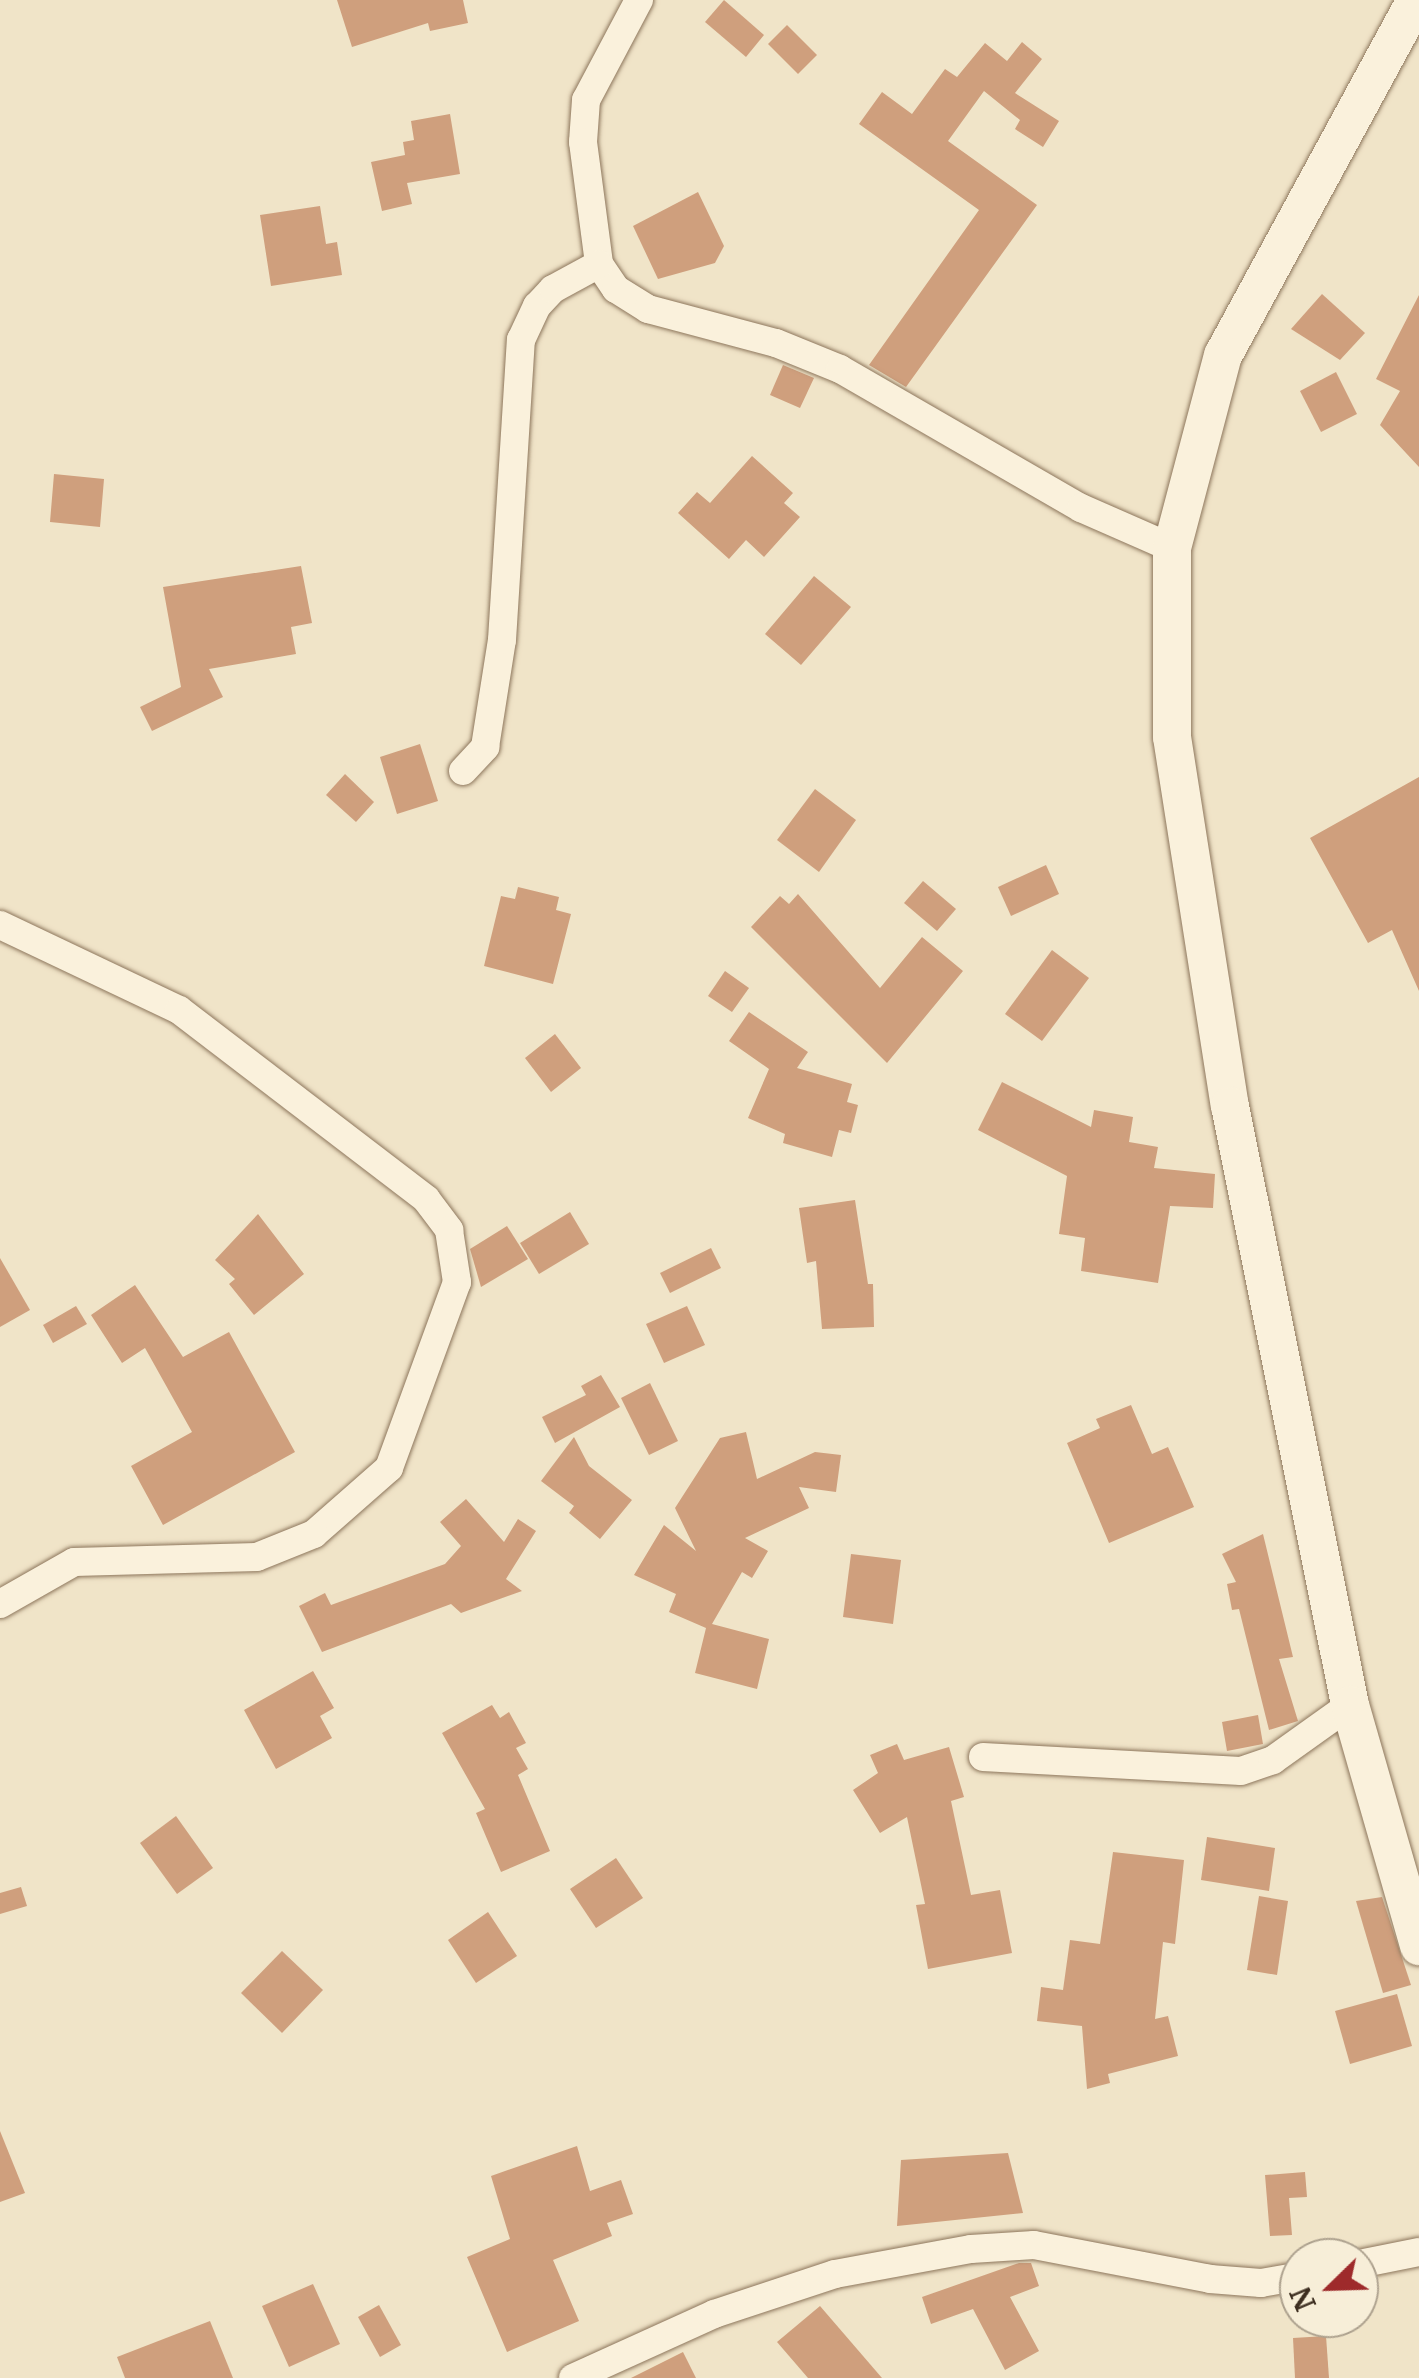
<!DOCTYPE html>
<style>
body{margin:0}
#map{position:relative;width:1419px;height:2378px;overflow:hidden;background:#f0e4c8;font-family:Merriweather,serif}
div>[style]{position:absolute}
.building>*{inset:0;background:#cf9f7d}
.roads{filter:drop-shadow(0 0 2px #8d765c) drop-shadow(0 0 2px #8d765c)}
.street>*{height:28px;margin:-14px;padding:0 14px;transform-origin:14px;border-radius:14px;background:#faf1dc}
.secondary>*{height:38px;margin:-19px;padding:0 19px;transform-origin:19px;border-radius:19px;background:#faf1dc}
span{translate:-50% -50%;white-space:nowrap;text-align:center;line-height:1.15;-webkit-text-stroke:10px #f7eed8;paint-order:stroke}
.north{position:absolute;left:1279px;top:2238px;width:100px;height:100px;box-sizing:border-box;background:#f7eed8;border:2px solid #ada18e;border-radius:50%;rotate:247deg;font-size:28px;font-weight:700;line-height:40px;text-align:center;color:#3d2e20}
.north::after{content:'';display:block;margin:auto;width:35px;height:45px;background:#9e2a2b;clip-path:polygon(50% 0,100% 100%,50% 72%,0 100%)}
</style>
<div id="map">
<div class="building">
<i style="clip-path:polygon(337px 0,463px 0,468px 23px,430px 31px,428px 23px,352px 47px)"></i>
<i style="clip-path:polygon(724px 0,764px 35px,746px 57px,705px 22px)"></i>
<i style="clip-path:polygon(787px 25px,817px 55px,798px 74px,768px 44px)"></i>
<i style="clip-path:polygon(1022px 42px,1042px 59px,1015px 93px,1059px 121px,1043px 147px,1015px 129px,1020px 120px,984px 91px,948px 141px,1037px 205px,906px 387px,869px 365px,979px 210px,859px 124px,882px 92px,912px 114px,945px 69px,957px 77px,985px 43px,1007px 61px)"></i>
<i style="clip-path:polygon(450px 114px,460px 174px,407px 183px,412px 204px,382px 211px,371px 162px,405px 155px,403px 142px,414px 140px,411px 121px)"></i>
<i style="clip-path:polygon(698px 192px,724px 246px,715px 263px,658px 279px,633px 226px)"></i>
<i style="clip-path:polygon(320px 206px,326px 244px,337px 242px,342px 275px,271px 286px,260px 215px)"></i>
<i style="clip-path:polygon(1322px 294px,1365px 333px,1340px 360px,1291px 329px)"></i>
<i style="clip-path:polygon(1419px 295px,1419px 467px,1380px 425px,1400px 391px,1376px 379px)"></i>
<i style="clip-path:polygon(783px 365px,814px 378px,800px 408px,770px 395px)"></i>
<i style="clip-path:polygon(1336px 372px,1357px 414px,1321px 432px,1300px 391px)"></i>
<i style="clip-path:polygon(752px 456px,793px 493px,784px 503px,800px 517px,764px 557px,746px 540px,729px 559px,678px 513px,697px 492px,710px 503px)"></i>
<i style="clip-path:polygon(54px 474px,104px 479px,100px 527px,50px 522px)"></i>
<i style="clip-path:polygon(301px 566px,312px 623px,291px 627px,296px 654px,209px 669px,223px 697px,152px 731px,140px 707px,181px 687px,163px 587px)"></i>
<i style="clip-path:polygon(814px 576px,851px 607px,801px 665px,765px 634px)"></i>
<i style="clip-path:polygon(420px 744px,438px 801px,397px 814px,380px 757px)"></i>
<i style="clip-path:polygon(345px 774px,374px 802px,356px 822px,326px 795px)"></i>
<i style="clip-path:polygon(1419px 777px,1419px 991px,1392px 930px,1368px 943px,1310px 838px)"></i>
<i style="clip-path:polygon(815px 789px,856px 820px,819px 872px,777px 840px)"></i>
<i style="clip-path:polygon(1046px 865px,1059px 894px,1011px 916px,998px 887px)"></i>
<i style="clip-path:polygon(923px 881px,956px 909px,937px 931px,904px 903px)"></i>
<i style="clip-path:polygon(518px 887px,559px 897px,556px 910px,571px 914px,553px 984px,484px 966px,501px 896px,515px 899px)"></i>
<i style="clip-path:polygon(798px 894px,880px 988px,922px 937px,963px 971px,887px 1063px,751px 927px,780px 896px,789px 904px)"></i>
<i style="clip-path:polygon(1052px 950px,1089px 978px,1042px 1041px,1005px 1014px)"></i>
<i style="clip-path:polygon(725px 971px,749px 988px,732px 1012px,708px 996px)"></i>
<i style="clip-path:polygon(749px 1012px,808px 1052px,797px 1068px,852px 1084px,847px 1102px,858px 1105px,851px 1133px,839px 1130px,832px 1157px,783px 1143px,785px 1134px,748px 1118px,769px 1069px,729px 1041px)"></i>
<i style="clip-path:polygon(555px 1034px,581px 1068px,551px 1092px,525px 1058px)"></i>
<i style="clip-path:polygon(1002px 1082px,1091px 1127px,1094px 1110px,1133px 1117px,1129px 1142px,1158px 1147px,1154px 1168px,1215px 1174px,1213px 1208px,1170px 1206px,1158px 1283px,1081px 1271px,1085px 1238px,1059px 1234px,1067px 1176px,978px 1130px)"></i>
<i style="clip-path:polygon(855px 1200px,868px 1284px,873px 1284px,874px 1327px,822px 1329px,816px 1261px,807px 1263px,799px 1208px)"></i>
<i style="clip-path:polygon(570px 1212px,589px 1244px,539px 1274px,520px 1243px)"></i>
<i style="clip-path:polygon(258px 1214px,304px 1274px,254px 1315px,229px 1284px,235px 1279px,215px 1260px)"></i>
<i style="clip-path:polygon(507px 1226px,528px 1259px,481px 1287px,470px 1249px)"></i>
<i style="clip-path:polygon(711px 1248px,721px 1268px,670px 1293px,660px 1273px)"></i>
<i style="clip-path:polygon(0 1258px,30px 1310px,0 1327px)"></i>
<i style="clip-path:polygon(135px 1285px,183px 1357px,229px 1332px,295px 1452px,163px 1525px,131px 1466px,192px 1432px,145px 1348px,122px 1363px,91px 1315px)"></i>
<i style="clip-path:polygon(76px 1306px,87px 1324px,53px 1343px,43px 1325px)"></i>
<i style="clip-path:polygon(687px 1306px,705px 1345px,664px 1363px,646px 1324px)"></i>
<i style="clip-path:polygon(601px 1375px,620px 1407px,555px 1443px,542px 1417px,586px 1395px,581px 1386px)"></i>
<i style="clip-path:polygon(650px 1383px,678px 1441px,649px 1455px,621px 1398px)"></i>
<i style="clip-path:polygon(1131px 1405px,1152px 1454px,1168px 1447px,1194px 1507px,1109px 1543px,1067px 1443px,1100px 1428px,1096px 1419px)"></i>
<i style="clip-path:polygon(746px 1432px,757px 1479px,815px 1452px,841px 1455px,836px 1492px,799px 1487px,809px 1508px,745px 1538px,768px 1551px,752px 1578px,742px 1572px,712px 1624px,769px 1639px,757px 1689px,695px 1673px,706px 1628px,669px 1612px,676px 1594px,634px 1575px,664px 1525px,696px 1551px,675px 1508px,720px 1438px)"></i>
<i style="clip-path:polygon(574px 1437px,589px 1466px,632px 1500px,600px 1539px,569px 1513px,574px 1506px,541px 1481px)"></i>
<i style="clip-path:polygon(466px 1499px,504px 1542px,518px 1519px,536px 1531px,506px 1579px,522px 1591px,461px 1613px,451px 1604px,322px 1652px,299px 1606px,325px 1593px,331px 1605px,445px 1564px,461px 1546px,440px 1522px)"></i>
<i style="clip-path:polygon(1263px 1534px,1293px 1657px,1279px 1659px,1298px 1721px,1269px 1730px,1239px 1609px,1232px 1610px,1227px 1584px,1236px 1582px,1222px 1554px)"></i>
<i style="clip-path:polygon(851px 1554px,901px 1560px,893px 1624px,843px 1617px)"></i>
<i style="clip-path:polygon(313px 1671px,334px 1708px,320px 1716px,332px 1738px,276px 1769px,244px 1710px)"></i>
<i style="clip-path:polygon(492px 1705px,500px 1718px,509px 1712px,526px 1743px,516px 1748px,528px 1769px,518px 1775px,550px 1851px,501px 1872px,476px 1813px,485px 1809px,442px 1733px)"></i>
<i style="clip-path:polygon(1258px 1715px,1263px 1744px,1227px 1751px,1222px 1722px)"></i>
<i style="clip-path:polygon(897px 1744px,904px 1760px,949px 1747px,964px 1797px,951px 1801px,971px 1895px,1000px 1890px,1012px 1953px,928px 1969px,916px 1905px,925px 1904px,907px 1817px,880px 1833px,853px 1790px,878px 1773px,870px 1755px)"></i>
<i style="clip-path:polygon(176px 1816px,213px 1868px,177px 1894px,140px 1843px)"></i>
<i style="clip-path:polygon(1207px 1837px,1275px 1848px,1269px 1891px,1201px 1880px)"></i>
<i style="clip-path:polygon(1113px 1852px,1184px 1860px,1175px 1944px,1163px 1942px,1155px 2019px,1168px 2016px,1178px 2056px,1108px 2074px,1110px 2083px,1087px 2089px,1082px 2026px,1037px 2021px,1041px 1987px,1063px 1990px,1070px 1940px,1100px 1944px)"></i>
<i style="clip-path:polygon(616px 1858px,643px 1898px,596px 1928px,570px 1889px)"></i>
<i style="clip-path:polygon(21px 1887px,27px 1906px,0 1914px,0 1893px)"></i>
<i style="clip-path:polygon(1259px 1896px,1288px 1901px,1277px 1975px,1247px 1970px)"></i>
<i style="clip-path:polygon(1382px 1897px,1411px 1985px,1383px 1993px,1356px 1901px)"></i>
<i style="clip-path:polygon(488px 1912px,517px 1956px,476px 1983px,448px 1940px)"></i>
<i style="clip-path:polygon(282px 1951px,323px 1990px,282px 2033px,241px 1993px)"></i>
<i style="clip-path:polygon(1397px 1994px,1412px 2046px,1350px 2064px,1335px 2011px)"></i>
<i style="clip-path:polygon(0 2131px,25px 2193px,0 2202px)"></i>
<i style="clip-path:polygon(577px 2146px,590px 2191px,621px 2180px,633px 2214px,607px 2223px,612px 2236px,553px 2260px,579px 2321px,507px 2352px,467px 2257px,510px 2239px,491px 2176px)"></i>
<i style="clip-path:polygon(1008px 2153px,1023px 2213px,897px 2226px,901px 2160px)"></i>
<i style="clip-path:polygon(1305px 2172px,1307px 2197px,1289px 2198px,1292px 2235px,1270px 2236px,1265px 2175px)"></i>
<i style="clip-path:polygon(1019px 2263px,1031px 2263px,1039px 2286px,1010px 2297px,1039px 2351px,1005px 2370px,973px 2309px,931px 2324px,922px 2297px)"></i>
<i style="clip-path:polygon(313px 2284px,340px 2344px,289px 2367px,262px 2306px)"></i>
<i style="clip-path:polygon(379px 2305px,401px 2345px,380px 2357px,358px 2317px)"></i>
<i style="clip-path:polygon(820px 2306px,882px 2378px,808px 2378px,777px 2342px)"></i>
<i style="clip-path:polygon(210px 2321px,233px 2378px,125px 2378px,117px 2357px)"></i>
<i style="clip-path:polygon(1326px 2336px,1329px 2378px,1295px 2378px,1293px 2338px)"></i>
<i style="clip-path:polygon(683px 2352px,696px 2378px,631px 2378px)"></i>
</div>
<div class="roads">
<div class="street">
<i style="left:639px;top:0;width:113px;rotate:117.9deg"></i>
<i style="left:586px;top:100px;width:42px;rotate:94.1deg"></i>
<i style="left:583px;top:142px;width:123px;rotate:82.5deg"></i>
<i style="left:599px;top:264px;width:30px;rotate:56deg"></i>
<i style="left:616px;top:289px;width:38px;rotate:32deg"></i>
<i style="left:648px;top:309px;width:132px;rotate:14.9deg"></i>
<i style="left:776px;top:343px;width:69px;rotate:22.1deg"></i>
<i style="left:840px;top:369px;width:278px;rotate:30deg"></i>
<i style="left:1081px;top:508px;width:99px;rotate:23.7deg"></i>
<i style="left:463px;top:771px;width:33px;rotate:-47deg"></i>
<i style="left:485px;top:747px;width:108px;rotate:-81deg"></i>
<i style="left:502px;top:640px;width:301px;rotate:-86.4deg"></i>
<i style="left:521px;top:340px;width:38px;rotate:-65deg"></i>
<i style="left:537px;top:306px;width:23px;rotate:-47deg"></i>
<i style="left:553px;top:289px;width:52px;rotate:-28.5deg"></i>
<i style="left:0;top:925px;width:198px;rotate:25.4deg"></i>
<i style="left:179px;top:1010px;width:311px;rotate:37.4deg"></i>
<i style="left:426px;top:1199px;width:39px;rotate:53deg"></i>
<i style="left:449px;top:1230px;width:53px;rotate:81.3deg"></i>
<i style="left:457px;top:1282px;width:198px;rotate:110.1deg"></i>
<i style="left:389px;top:1468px;width:100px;rotate:138.7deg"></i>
<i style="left:314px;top:1534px;width:61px;rotate:158deg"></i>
<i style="left:257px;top:1557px;width:183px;rotate:178.4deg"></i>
<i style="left:74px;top:1562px;width:85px;rotate:150.4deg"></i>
<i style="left:983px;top:1757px;width:258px;rotate:3.1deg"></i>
<i style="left:1241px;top:1771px;width:34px;rotate:-19deg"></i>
<i style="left:1273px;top:1760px;width:95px;rotate:-35.5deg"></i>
<i style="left:1359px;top:2264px;width:61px;rotate:-11.3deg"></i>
<i style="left:573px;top:2378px;width:155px;rotate:-24.4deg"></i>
<i style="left:714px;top:2314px;width:127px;rotate:-18.3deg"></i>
<i style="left:835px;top:2274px;width:138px;rotate:-10.4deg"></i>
<i style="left:971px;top:2249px;width:63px;rotate:-3.6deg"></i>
<i style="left:1034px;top:2245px;width:179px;rotate:10.9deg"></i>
<i style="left:1210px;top:2279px;width:51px;rotate:4.5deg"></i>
<i style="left:1261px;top:2283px;width:39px;rotate:-10deg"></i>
</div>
<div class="secondary">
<i style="left:1416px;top:0;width:404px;rotate:118.5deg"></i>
<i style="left:1223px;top:355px;width:200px;rotate:104.8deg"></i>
<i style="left:1172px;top:548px;width:189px;rotate:90deg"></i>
<i style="left:1172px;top:737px;width:374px;rotate:81.1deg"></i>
<i style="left:1230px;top:1106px;width:611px;rotate:78.67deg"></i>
<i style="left:1350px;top:1705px;width:251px;rotate:74deg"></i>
</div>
</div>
<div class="north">N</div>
</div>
